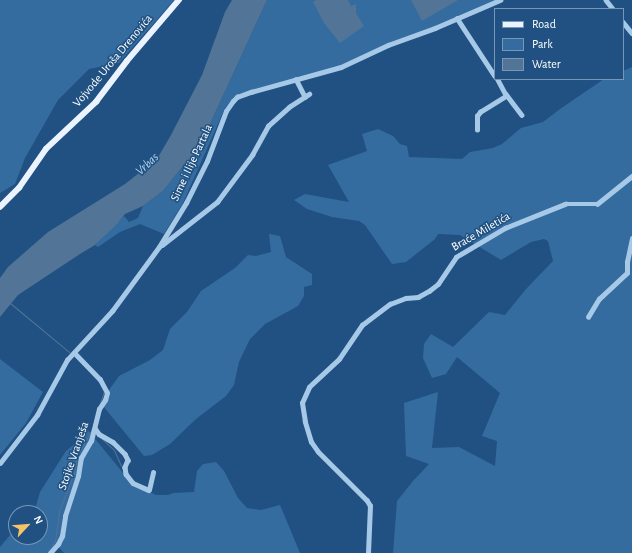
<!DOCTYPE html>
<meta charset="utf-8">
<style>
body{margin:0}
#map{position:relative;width:632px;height:553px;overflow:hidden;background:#205182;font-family:"Alegreya Sans",sans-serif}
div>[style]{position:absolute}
.green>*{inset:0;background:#346ca0}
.water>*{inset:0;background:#517497}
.stream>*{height:1px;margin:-0.5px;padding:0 0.5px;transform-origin:0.5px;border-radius:0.5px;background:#517497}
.minor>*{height:4.5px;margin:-2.25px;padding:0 2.25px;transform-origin:2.25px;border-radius:2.25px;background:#a7c9e8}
.major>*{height:5.5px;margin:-2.75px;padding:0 2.75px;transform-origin:2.75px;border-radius:2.75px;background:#eaf3fe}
span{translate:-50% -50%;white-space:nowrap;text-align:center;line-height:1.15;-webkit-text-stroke:3px #205182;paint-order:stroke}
.street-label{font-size:12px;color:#fff}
.water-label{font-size:13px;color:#b3d3f0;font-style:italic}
.legend{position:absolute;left:494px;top:8px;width:130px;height:72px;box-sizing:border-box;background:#205182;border:1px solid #7997b4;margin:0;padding:5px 7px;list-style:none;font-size:12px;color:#fff}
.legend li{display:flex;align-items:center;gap:8px;height:20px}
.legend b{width:20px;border:1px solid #7997b4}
.north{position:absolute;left:8px;top:505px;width:40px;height:40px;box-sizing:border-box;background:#205182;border:1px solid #7997b4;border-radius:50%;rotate:64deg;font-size:11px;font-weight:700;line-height:16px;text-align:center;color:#fff}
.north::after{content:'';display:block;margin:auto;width:14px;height:18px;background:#f6c468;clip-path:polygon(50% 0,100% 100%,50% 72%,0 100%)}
</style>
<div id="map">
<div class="green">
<i style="clip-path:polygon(0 0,174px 0,119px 63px,89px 69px,58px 100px,25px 158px,15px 184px,0 193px)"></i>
<i style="clip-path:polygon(267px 0,500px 0,341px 67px,233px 98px,225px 108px,183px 203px,164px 234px,140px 224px,120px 232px,98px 247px,95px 245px,124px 216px,129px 222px,138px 218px,143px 206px,163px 191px,181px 169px,210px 124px)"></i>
<i style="clip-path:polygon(632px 67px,632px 553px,393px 553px,397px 501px,413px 481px,429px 464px,406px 456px,404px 403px,438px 392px,432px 448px,459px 447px,495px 466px,497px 441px,482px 436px,500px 393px,457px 357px,446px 374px,432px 378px,423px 358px,424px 344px,431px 334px,453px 347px,489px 312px,505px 315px,526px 289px,553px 261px,548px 241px,544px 239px,531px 242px,501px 260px,460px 235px,438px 234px,435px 239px,406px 262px,392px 264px,365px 225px,359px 221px,332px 217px,307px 209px,294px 200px,305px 194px,349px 202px,328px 165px,367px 151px,362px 134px,378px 129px,393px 136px,400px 144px,407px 146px,409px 157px,462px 159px,470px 152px,493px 148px,502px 144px,521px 128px,543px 122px,560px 109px,604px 79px,623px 79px,623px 71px)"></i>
<i style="clip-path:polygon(269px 234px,280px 236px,286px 257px,312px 274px,312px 285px,304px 287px,304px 296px,298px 306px,265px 324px,250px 339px,239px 362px,234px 385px,226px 396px,196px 419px,170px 444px,152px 455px,144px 456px,103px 406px,106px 401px,109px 390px,119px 376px,150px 360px,163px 350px,170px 329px,187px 312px,201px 291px,235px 268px,248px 255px,256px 256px,271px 252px)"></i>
<i style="clip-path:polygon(0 359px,43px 392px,26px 423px,0 455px)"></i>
<i style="clip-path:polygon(87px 429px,132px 484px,156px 495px,168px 495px,173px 493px,194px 492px,197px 471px,203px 464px,216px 462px,224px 471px,238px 498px,247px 508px,261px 510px,280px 505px,300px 553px,64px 553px,56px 544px,48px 553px,0 553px,0 547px,10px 535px,16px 530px,16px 537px,40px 537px,40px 513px,34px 513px,40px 492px,66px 451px,77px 442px)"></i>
</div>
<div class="water">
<i style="clip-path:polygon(232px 0,267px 0,210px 124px,192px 155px,163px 191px,143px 206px,125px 214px,117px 224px,95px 245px,80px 254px,18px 295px,0 317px,0 278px,8px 267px,48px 232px,125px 184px,157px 159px,171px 135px,202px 75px,225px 12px)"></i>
<i style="clip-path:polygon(316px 0,348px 0,351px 6px,356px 4px,356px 13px,364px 26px,340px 43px,324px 23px,313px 2px)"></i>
<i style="clip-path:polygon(411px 0,458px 0,422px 21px)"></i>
</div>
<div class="stream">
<i style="left:10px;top:303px;width:77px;rotate:39.7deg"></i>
<i style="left:94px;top:422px;width:33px;rotate:-72deg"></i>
<i style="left:100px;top:437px;width:19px;rotate:43deg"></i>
<i style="left:114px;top:450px;width:17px;rotate:66deg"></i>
<i style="left:52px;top:545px;width:5px;rotate:-53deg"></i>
<i style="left:55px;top:541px;width:30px;rotate:-82deg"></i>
<i style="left:59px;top:511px;width:41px;rotate:-68.5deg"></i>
<i style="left:74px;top:473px;width:17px;rotate:-80deg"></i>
<i style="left:77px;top:456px;width:33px;rotate:-61deg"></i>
</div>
<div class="minor">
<i style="left:606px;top:0;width:11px;rotate:52deg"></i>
<i style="left:457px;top:18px;width:69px;rotate:56.8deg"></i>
<i style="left:623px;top:22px;width:14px;rotate:51deg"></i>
<i style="left:296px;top:79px;width:20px;rotate:63deg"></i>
<i style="left:506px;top:94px;width:26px;rotate:53deg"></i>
<i style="left:477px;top:130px;width:14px;rotate:-90deg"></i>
<i style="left:477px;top:116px;width:5px;rotate:-53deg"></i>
<i style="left:480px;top:112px;width:31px;rotate:-32deg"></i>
<i style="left:506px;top:96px;width:19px;rotate:-118deg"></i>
<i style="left:162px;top:245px;width:70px;rotate:-38deg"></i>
<i style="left:217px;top:202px;width:59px;rotate:-53.3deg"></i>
<i style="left:252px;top:155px;width:33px;rotate:-61deg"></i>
<i style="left:268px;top:126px;width:28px;rotate:-42deg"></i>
<i style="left:289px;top:107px;width:24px;rotate:-33deg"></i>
<i style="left:588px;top:317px;width:21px;rotate:-59deg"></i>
<i style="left:599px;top:299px;width:38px;rotate:-43deg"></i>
<i style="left:627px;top:273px;width:11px;rotate:-90deg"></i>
<i style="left:627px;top:262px;width:24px;rotate:-78deg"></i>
<i style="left:95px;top:428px;width:7px;rotate:56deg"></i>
<i style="left:99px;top:434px;width:16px;rotate:30deg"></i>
<i style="left:113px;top:442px;width:17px;rotate:45deg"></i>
<i style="left:125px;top:454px;width:7px;rotate:63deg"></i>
<i style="left:128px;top:460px;width:8px;rotate:113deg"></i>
<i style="left:125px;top:467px;width:7px;rotate:82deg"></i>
<i style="left:126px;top:474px;width:11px;rotate:52deg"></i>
<i style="left:133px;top:483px;width:17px;rotate:24deg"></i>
<i style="left:149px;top:490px;width:18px;rotate:-77deg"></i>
<i style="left:0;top:463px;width:61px;rotate:-52.4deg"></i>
<i style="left:37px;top:415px;width:63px;rotate:-61.4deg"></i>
<i style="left:67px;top:360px;width:67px;rotate:-47.4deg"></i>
<i style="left:112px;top:311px;width:79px;rotate:-53.7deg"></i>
<i style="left:159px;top:247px;width:52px;rotate:-58.5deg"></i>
<i style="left:186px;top:203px;width:47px;rotate:-63.4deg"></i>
<i style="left:207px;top:161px;width:53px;rotate:-69.2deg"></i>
<i style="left:226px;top:111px;width:12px;rotate:-55deg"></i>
<i style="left:233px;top:101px;width:6px;rotate:-45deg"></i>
<i style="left:237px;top:97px;width:15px;rotate:-20deg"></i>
<i style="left:251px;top:92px;width:93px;rotate:-15.5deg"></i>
<i style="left:341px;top:67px;width:52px;rotate:-25.1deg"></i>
<i style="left:388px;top:45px;width:50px;rotate:-19.9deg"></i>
<i style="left:435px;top:28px;width:71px;rotate:-23.3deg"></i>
<i style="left:50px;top:553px;width:12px;rotate:-48deg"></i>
<i style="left:58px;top:544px;width:9px;rotate:-63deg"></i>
<i style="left:62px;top:536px;width:20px;rotate:-81deg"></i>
<i style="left:65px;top:516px;width:42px;rotate:-72deg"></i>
<i style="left:78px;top:476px;width:18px;rotate:-81deg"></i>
<i style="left:81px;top:458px;width:20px;rotate:-60deg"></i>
<i style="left:91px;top:441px;width:33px;rotate:-76deg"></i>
<i style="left:99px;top:409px;width:11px;rotate:-56deg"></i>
<i style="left:105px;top:400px;width:7px;rotate:-74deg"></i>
<i style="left:107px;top:393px;width:15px;rotate:-118deg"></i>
<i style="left:100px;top:380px;width:37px;rotate:-134deg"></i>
<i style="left:368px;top:553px;width:47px;rotate:-87.6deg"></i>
<i style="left:370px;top:506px;width:6px;rotate:-121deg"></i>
<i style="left:367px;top:501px;width:69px;rotate:-135deg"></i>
<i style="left:318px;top:452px;width:12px;rotate:-125deg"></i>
<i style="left:311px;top:442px;width:21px;rotate:-107deg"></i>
<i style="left:305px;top:422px;width:19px;rotate:-99deg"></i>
<i style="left:302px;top:403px;width:17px;rotate:-66deg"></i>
<i style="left:309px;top:387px;width:41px;rotate:-43deg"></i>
<i style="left:339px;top:359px;width:41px;rotate:-55.9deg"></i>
<i style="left:362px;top:325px;width:35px;rotate:-37deg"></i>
<i style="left:390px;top:304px;width:17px;rotate:-21deg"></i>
<i style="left:406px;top:298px;width:12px;rotate:-5deg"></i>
<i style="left:418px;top:297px;width:13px;rotate:-29deg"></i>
<i style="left:429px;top:291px;width:11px;rotate:-38deg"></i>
<i style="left:438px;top:284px;width:32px;rotate:-56deg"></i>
<i style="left:456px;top:257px;width:57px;rotate:-30.6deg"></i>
<i style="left:505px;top:228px;width:65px;rotate:-21.8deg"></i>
<i style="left:565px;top:204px;width:32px"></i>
<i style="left:597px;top:204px;width:45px;rotate:-38.7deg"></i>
</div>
<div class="major">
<i style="left:0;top:207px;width:27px;rotate:-45deg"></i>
<i style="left:19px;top:188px;width:47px;rotate:-55.3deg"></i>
<i style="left:46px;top:149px;width:69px;rotate:-43.2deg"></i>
<i style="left:96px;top:102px;width:51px;rotate:-52.9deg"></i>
<i style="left:127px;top:61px;width:80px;rotate:-49.6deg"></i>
</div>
<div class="street-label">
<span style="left:113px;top:61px;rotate:-50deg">Vojvode Uroša Drenovića</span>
<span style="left:192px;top:163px;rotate:-65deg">Sime i Ilije Partala</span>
<span style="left:481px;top:232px;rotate:-30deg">Braće Miletića</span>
<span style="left:74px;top:456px;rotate:-71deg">Stojke Vranješa</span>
</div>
<div class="water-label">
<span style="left:148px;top:165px;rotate:-43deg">Vrbas</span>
</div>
<ul class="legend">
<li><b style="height:5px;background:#eaf3fe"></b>Road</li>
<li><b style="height:11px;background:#346ca0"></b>Park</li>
<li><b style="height:11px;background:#517497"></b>Water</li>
</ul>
<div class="north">N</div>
</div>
